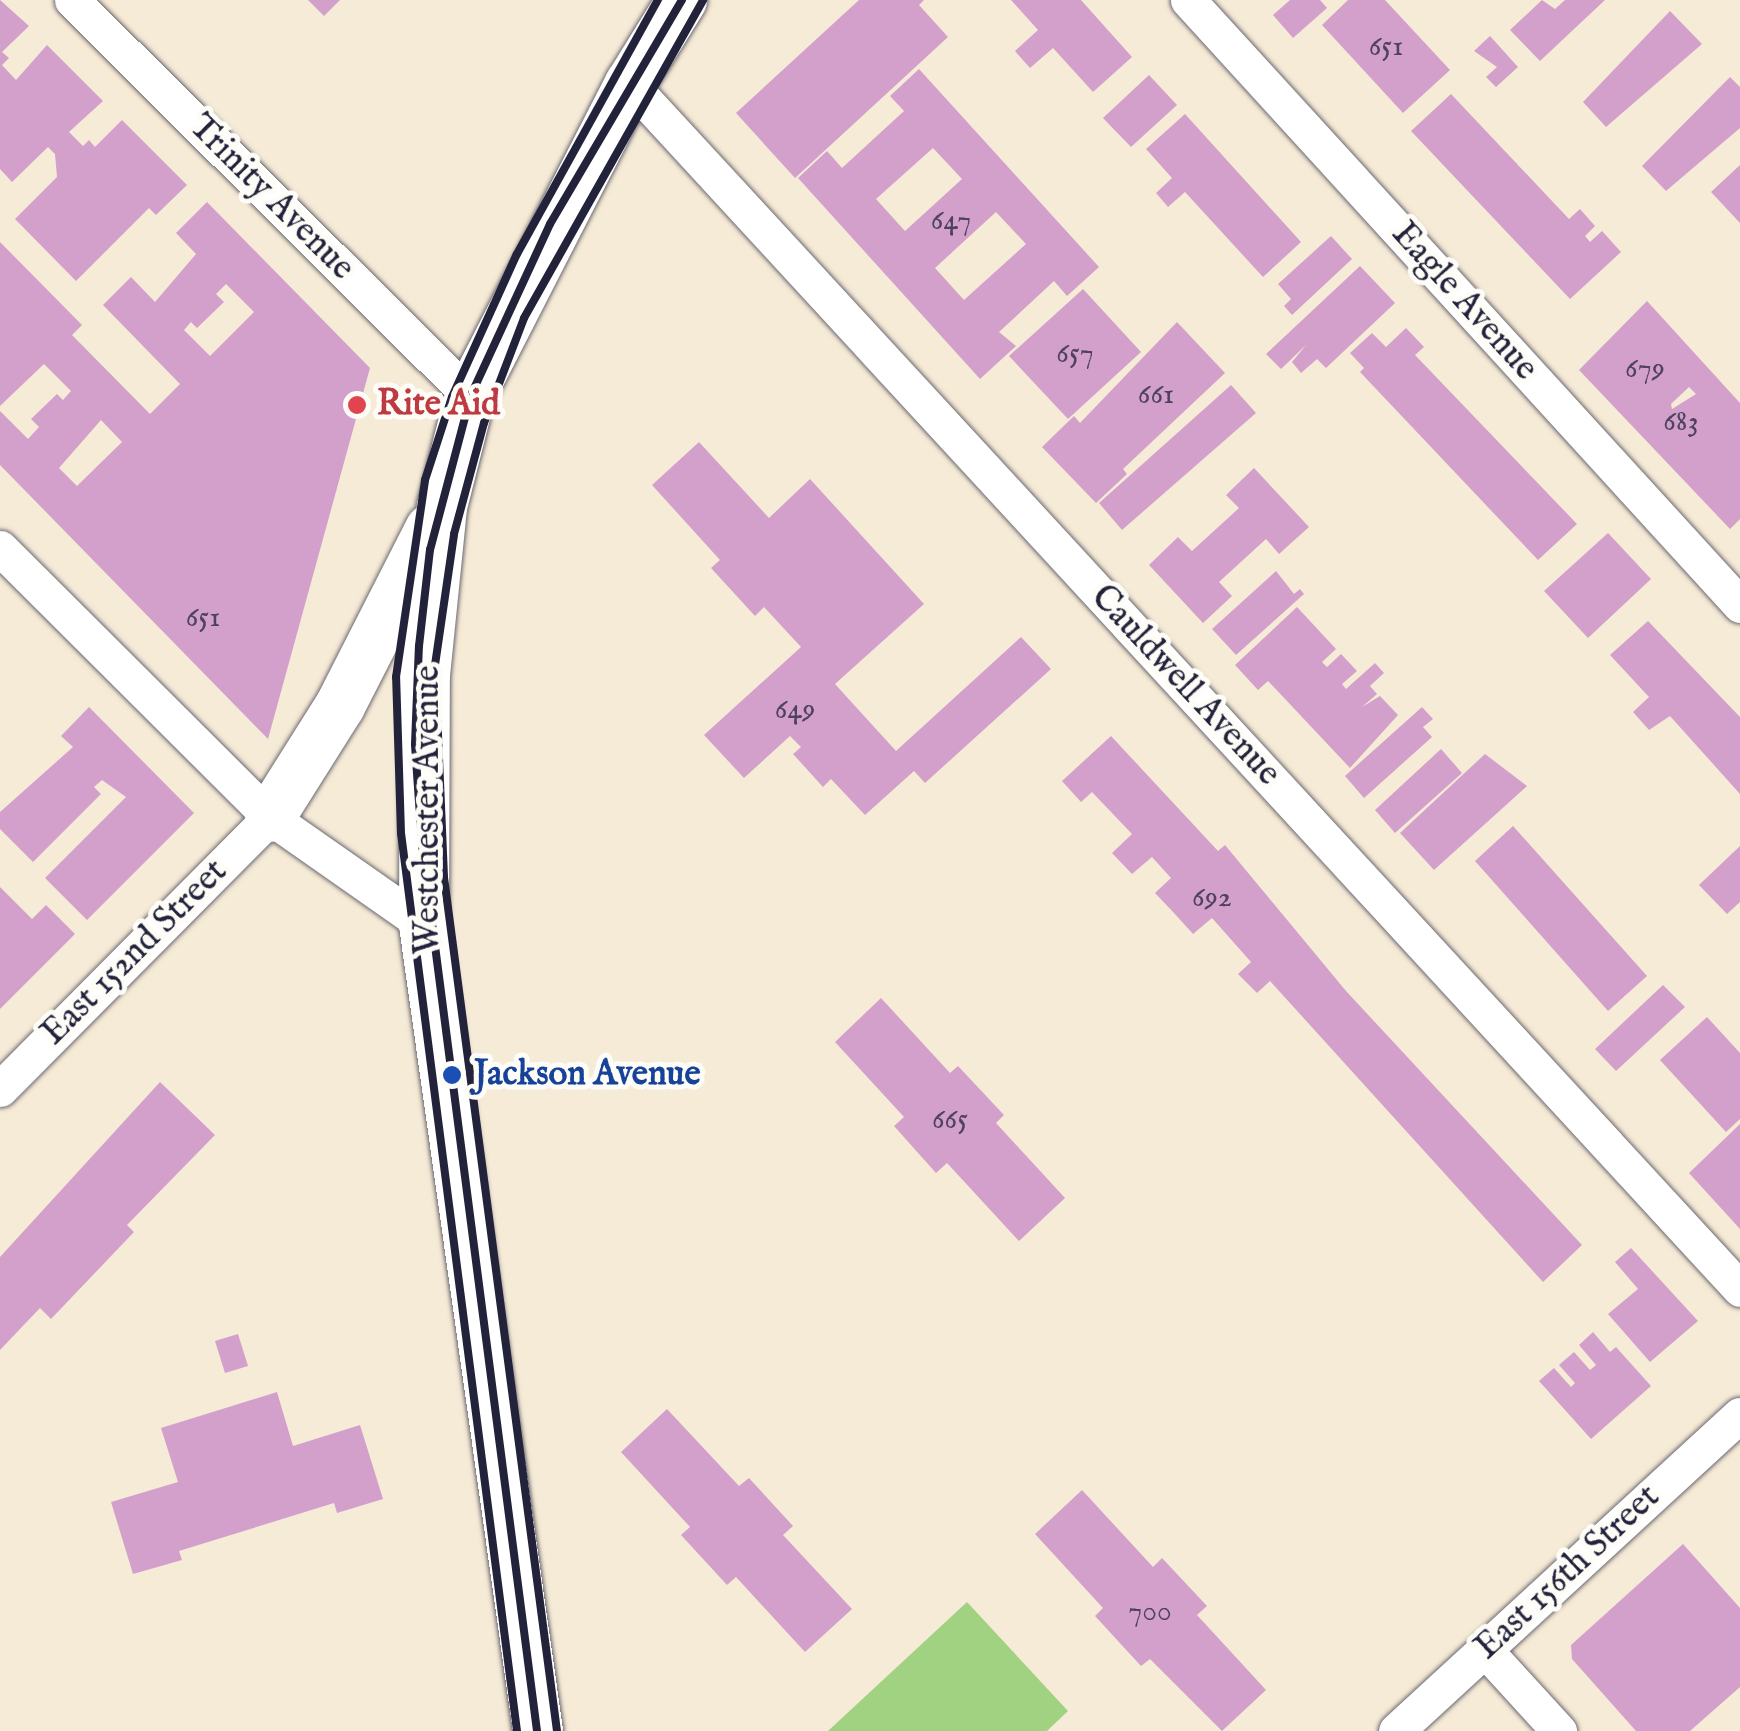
<!DOCTYPE html>
<style>
body{margin:0}
#map{position:relative;width:1740px;height:1731px;overflow:hidden;background:#f6ebd6;font-family:"IM FELL English",serif}
div>[style]{position:absolute}
.green>*{inset:0;background:#a0d282}
.building>*{inset:0;background:#d3a0cc}
.roads{filter:drop-shadow(0 0 2px #6c6871) drop-shadow(0 0 2px #6c6871)}
.street>*{height:35px;margin:-17.5px;padding:0 17.5px;transform-origin:17.5px;border-radius:17.5px;background:#fff}
.secondary>*{height:50px;margin:-25px;padding:0 25px;transform-origin:25px;border-radius:25px;background:#fff}
.rail>*{height:8px;margin:-4px;padding:0 4px;transform-origin:4px;border-radius:4px;background:#22223b}
.dots>*{width:28px;height:28px;translate:-50% -50%;box-sizing:border-box;border:5px solid #fdfcf7;border-radius:50%}
span{translate:-50% -50%;white-space:nowrap;text-align:center;line-height:1.15;-webkit-text-stroke:10px #fdfcf7;paint-order:stroke}
.number-label{font-size:30px;color:#4e425f}
.number-label span{-webkit-text-stroke-width:0}
.street-label{font-size:35px;color:#22223b}
.health-label{font-size:35px;color:#be3a42;font-weight:700}
.left{translate:0 -50%;text-align:left}
.transit-label{font-size:35px;color:#164399;font-weight:700}
</style>
<div id="map">
<div class="green">
<i style="clip-path:polygon(967px 1602px,1068px 1711px,1047px 1731px,828px 1731px)"></i>
</div>
<div class="building">
<i style="clip-path:polygon(0 0,29px 26px,2px 52px,9px 58px,2px 65px,16px 80px,47px 45px,103px 101px,69px 132px,83px 146px,89px 140px,95px 147px,122px 120px,187px 185px,156px 215px,149px 208px,76px 281px,15px 219px,57px 177px,55px 154px,48px 147px,12px 182px,0 169px)"></i>
<i style="clip-path:polygon(308px 0,340px 0,324px 16px)"></i>
<i style="clip-path:polygon(859px 0,924px 0,919px 5px,948px 37px,795px 178px,736px 113px)"></i>
<i style="clip-path:polygon(1011px 0,1081px 0,1132px 57px,1093px 92px,1053px 48px,1030px 68px,1015px 51px,1038px 30px)"></i>
<i style="clip-path:polygon(1290px 0,1320px 0,1327px 8px,1293px 38px,1273px 15px)"></i>
<i style="clip-path:polygon(1348px 0,1385px 0,1450px 70px,1403px 113px,1322px 25px)"></i>
<i style="clip-path:polygon(1542px 0,1555px 9px,1565px 0,1605px 0,1540px 61px,1510px 30px)"></i>
<i style="clip-path:polygon(1670px 11px,1702px 44px,1606px 127px,1583px 102px)"></i>
<i style="clip-path:polygon(1490px 36px,1518px 67px,1496px 87px,1486px 77px,1497px 67px,1474px 51px)"></i>
<i style="clip-path:polygon(evenodd,919px 69px,1099px 267px,1067px 296px,1054px 281px,999px 332px,1016px 346px,980px 379px,798px 178px,827px 151px,842px 168px,904px 111px,890px 96px,919px 69px,933px 148px,962px 179px,905px 231px,876px 199px,933px 148px,919px 69px,996px 212px,1026px 244px,964px 300px,935px 268px,996px 212px)"></i>
<i style="clip-path:polygon(1149px 75px,1177px 105px,1131px 147px,1103px 118px)"></i>
<i style="clip-path:polygon(1730px 77px,1740px 87px,1740px 128px,1666px 191px,1642px 166px)"></i>
<i style="clip-path:polygon(1451px 94px,1569px 219px,1580px 209px,1595px 226px,1585px 236px,1590px 242px,1602px 231px,1621px 252px,1570px 299px,1411px 131px)"></i>
<i style="clip-path:polygon(1185px 114px,1301px 242px,1263px 277px,1185px 192px,1168px 207px,1156px 193px,1172px 178px,1146px 149px)"></i>
<i style="clip-path:polygon(1740px 165px,1740px 223px,1711px 192px)"></i>
<i style="clip-path:polygon(evenodd,207px 202px,370px 368px,268px 739px,0 465px,0 411px,28px 439px,39px 427px,31px 419px,57px 394px,63px 400px,71px 391px,44px 364px,0 406px,0 242px,82px 325px,72px 335px,150px 414px,180px 384px,103px 305px,131px 277px,155px 302px,196px 254px,176px 233px,207px 202px,226px 284px,254px 312px,210px 356px,184px 330px,191px 322px,197px 328px,224px 302px,216px 294px,226px 284px,207px 202px,101px 420px,122px 442px,77px 486px,59px 468px,101px 420px)"></i>
<i style="clip-path:polygon(1331px 236px,1352px 259px,1292px 315px,1284px 306px,1291px 299px,1278px 284px)"></i>
<i style="clip-path:polygon(1360px 266px,1395px 303px,1326px 368px,1317px 359px,1301px 373px,1292px 362px,1306px 345px,1281px 369px,1266px 354px)"></i>
<i style="clip-path:polygon(1083px 289px,1141px 352px,1068px 419px,1009px 356px)"></i>
<i style="clip-path:polygon(evenodd,1647px 301px,1740px 403px,1740px 519px,1730px 529px,1579px 370px,1647px 301px,1689px 387px,1696px 394px,1672px 409px,1671px 404px,1689px 387px)"></i>
<i style="clip-path:polygon(1177px 322px,1225px 373px,1123px 469px,1127px 474px,1096px 503px,1042px 447px,1074px 416px,1080px 423px)"></i>
<i style="clip-path:polygon(1406px 328px,1424px 347px,1415px 355px,1577px 524px,1538px 560px,1360px 372px,1364px 368px,1350px 353px,1372px 333px,1386px 347px)"></i>
<i style="clip-path:polygon(1231px 385px,1256px 413px,1122px 530px,1099px 503px)"></i>
<i style="clip-path:polygon(699px 442px,769px 518px,810px 479px,924px 604px,835px 684px,896px 751px,1021px 637px,1051px 669px,925px 783px,914px 771px,865px 815px,831px 779px,823px 787px,793px 754px,801px 747px,790px 736px,744px 778px,704px 735px,801px 647px,764px 607px,755px 616px,711px 568px,720px 560px,652px 485px)"></i>
<i style="clip-path:polygon(1254px 468px,1309px 527px,1279px 554px,1266px 539px,1219px 582px,1232px 596px,1203px 623px,1149px 565px,1178px 537px,1192px 551px,1239px 508px,1226px 495px)"></i>
<i style="clip-path:polygon(1608px 533px,1651px 579px,1588px 638px,1544px 591px)"></i>
<i style="clip-path:polygon(1276px 571px,1294px 594px,1300px 589px,1304px 594px,1236px 655px,1212px 629px)"></i>
<i style="clip-path:polygon(1297px 607px,1336px 649px,1322px 662px,1327px 667px,1341px 654px,1357px 671px,1342px 684px,1346px 689px,1375px 663px,1384px 673px,1370px 686px,1377px 694px,1362px 707px,1380px 696px,1398px 715px,1350px 768px,1268px 681px,1258px 690px,1235px 665px)"></i>
<i style="clip-path:polygon(1648px 621px,1740px 717px,1740px 794px,1670px 716px,1649px 730px,1633px 712px,1649px 697px,1610px 655px)"></i>
<i style="clip-path:polygon(89px 707px,194px 813px,87px 920px,45px 878px,126px 797px,102px 780px,94px 787px,101px 794px,33px 862px,0 829px,0 812px,73px 747px,61px 736px)"></i>
<i style="clip-path:polygon(1422px 707px,1433px 719px,1423px 727px,1432px 737px,1364px 798px,1345px 776px)"></i>
<i style="clip-path:polygon(1111px 736px,1218px 851px,1225px 845px,1346px 991px,1582px 1245px,1543px 1282px,1270px 981px,1257px 993px,1238px 974px,1251px 962px,1212px 918px,1193px 934px,1174px 913px,1155px 893px,1171px 878px,1152px 857px,1132px 874px,1112px 853px,1132px 834px,1092px 792px,1081px 802px,1062px 781px)"></i>
<i style="clip-path:polygon(1441px 749px,1462px 773px,1395px 833px,1375px 810px)"></i>
<i style="clip-path:polygon(1485px 754px,1527px 786px,1434px 870px,1400px 833px)"></i>
<i style="clip-path:polygon(1513px 826px,1647px 976px,1608px 1011px,1475px 861px)"></i>
<i style="clip-path:polygon(1740px 846px,1740px 902px,1727px 914px,1699px 885px)"></i>
<i style="clip-path:polygon(0 887px,32px 919px,46px 905px,75px 934px,0 1009px)"></i>
<i style="clip-path:polygon(1663px 985px,1685px 1007px,1616px 1071px,1595px 1049px)"></i>
<i style="clip-path:polygon(881px 998px,950px 1073px,958px 1066px,1004px 1115px,996px 1123px,1065px 1198px,1019px 1241px,947px 1163px,936px 1173px,894px 1126px,904px 1117px,835px 1042px)"></i>
<i style="clip-path:polygon(1707px 1017px,1740px 1053px,1740px 1119px,1726px 1132px,1660px 1060px)"></i>
<i style="clip-path:polygon(160px 1082px,215px 1135px,127px 1225px,134px 1232px,51px 1319px,40px 1308px,0 1350px,0 1257px)"></i>
<i style="clip-path:polygon(1740px 1124px,1740px 1229px,1689px 1173px)"></i>
<i style="clip-path:polygon(1631px 1248px,1698px 1321px,1650px 1362px,1608px 1314px,1638px 1289px,1615px 1262px)"></i>
<i style="clip-path:polygon(1593px 1332px,1610px 1352px,1616px 1347px,1651px 1386px,1591px 1439px,1539px 1381px,1554px 1368px,1571px 1387px,1575px 1383px,1559px 1365px,1574px 1352px,1590px 1370px,1596px 1365px,1579px 1345px)"></i>
<i style="clip-path:polygon(238px 1334px,248px 1366px,225px 1373px,215px 1341px)"></i>
<i style="clip-path:polygon(277px 1392px,293px 1446px,360px 1425px,383px 1499px,337px 1513px,334px 1503px,179px 1551px,182px 1560px,133px 1574px,111px 1502px,178px 1482px,161px 1428px)"></i>
<i style="clip-path:polygon(667px 1409px,739px 1486px,749px 1478px,793px 1526px,783px 1535px,852px 1609px,805px 1652px,736px 1577px,727px 1585px,681px 1535px,690px 1527px,621px 1452px)"></i>
<i style="clip-path:polygon(1082px 1490px,1153px 1567px,1162px 1558px,1207px 1606px,1197px 1615px,1266px 1690px,1222px 1731px,1150px 1659px,1141px 1666px,1095px 1616px,1103px 1608px,1035px 1534px)"></i>
<i style="clip-path:polygon(1683px 1544px,1740px 1608px,1740px 1687px,1690px 1731px,1636px 1731px,1572px 1659px,1571px 1645px)"></i>
</div>
<div class="roads">
<div class="street">
<i style="left:72px;top:0;width:561px;rotate:44.86deg"></i>
<i style="left:1188px;top:0;width:819px;rotate:47.62deg"></i>
<i style="left:630px;top:84px;width:1638px;rotate:47.35deg"></i>
<i style="left:0;top:548px;width:381px;rotate:44.9deg"></i>
<i style="left:270px;top:817px;width:188px;rotate:35deg"></i>
<i style="left:0;top:1089px;width:383px;rotate:-45.2deg"></i>
<i style="left:1485px;top:1650px;width:110px;rotate:47.6deg"></i>
<i style="left:1396px;top:1731px;width:467px;rotate:-42.6deg"></i>
</div>
<div class="secondary">
<i style="left:270px;top:817px;width:131px;rotate:-57.8deg"></i>
<i style="left:340px;top:706px;width:199px;rotate:-63deg"></i>
<i style="left:538px;top:1731px;width:814px;rotate:-98.05deg"></i>
<i style="left:424px;top:925px;width:250px;rotate:-89.8deg"></i>
<i style="left:425px;top:675px;width:169px;rotate:-84.2deg"></i>
<i style="left:442px;top:507px;width:114px;rotate:-75.8deg"></i>
<i style="left:470px;top:396px;width:351px;rotate:-62.9deg"></i>
<i style="left:630px;top:84px;width:99px;rotate:-58.2deg"></i>
</div>
</div>
<div class="rail">
<i style="left:517px;top:1731px;width:905px;rotate:-97.36deg"></i>
<i style="left:401px;top:833px;width:156px;rotate:-91.8deg"></i>
<i style="left:396px;top:677px;width:199px;rotate:-81.6deg"></i>
<i style="left:425px;top:480px;width:87px;rotate:-72deg"></i>
<i style="left:452px;top:397px;width:157px;rotate:-65.6deg"></i>
<i style="left:517px;top:254px;width:291px;rotate:-61deg"></i>
<i style="left:537px;top:1731px;width:893px;rotate:-97.4deg"></i>
<i style="left:422px;top:845px;width:101px;rotate:-94deg"></i>
<i style="left:415px;top:744px;width:98px;rotate:-87.7deg"></i>
<i style="left:419px;top:646px;width:97px;rotate:-83.5deg"></i>
<i style="left:430px;top:550px;width:160px;rotate:-75.2deg"></i>
<i style="left:471px;top:395px;width:188px;rotate:-65.2deg"></i>
<i style="left:550px;top:224px;width:260px;rotate:-59.5deg"></i>
<i style="left:557px;top:1731px;width:861px;rotate:-97.54deg"></i>
<i style="left:444px;top:877px;width:212px;rotate:-92.4deg"></i>
<i style="left:435px;top:665px;width:132px;rotate:-81.7deg"></i>
<i style="left:454px;top:534px;width:115px;rotate:-74.9deg"></i>
<i style="left:484px;top:423px;width:112px;rotate:-69.1deg"></i>
<i style="left:524px;top:318px;width:365px;rotate:-60.6deg"></i>
</div>
<div class="dots">
<i style="left:357px;top:405px;background:#e0444e"></i>
<i style="left:452px;top:1075px;background:#1a4fb4"></i>
</div>
<div class="number-label">
<span style="left:1386px;top:47px">651</span>
<span style="left:951px;top:221px">647</span>
<span style="left:1075px;top:354px">657</span>
<span style="left:1645px;top:369px">679</span>
<span style="left:1156px;top:395px">661</span>
<span style="left:1681px;top:422px">683</span>
<span style="left:203px;top:618px">651</span>
<span style="left:795px;top:710px">649</span>
<span style="left:1212px;top:898px">692</span>
<span style="left:950px;top:1120px">665</span>
<span style="left:1150px;top:1612px">700</span>
</div>
<div class="street-label">
<span style="left:271px;top:198px;rotate:45deg">Trinity Avenue</span>
<span style="left:1464px;top:302px;rotate:48deg">Eagle Avenue</span>
<span style="left:1185px;top:686px;rotate:47deg">Cauldwell Avenue</span>
<span style="left:429px;top:810px;rotate:-90deg">Westchester Avenue</span>
<span style="left:135px;top:953px;rotate:-45deg">East 152nd Street</span>
<span style="left:1568px;top:1573px;rotate:-43deg">East 156th Street</span>
</div>
<div class="health-label">
<span class="left" style="left:377px;top:405px">Rite Aid</span>
</div>
<div class="transit-label">
<span class="left" style="left:474px;top:1075px">Jackson Avenue</span>
</div>
</div>
